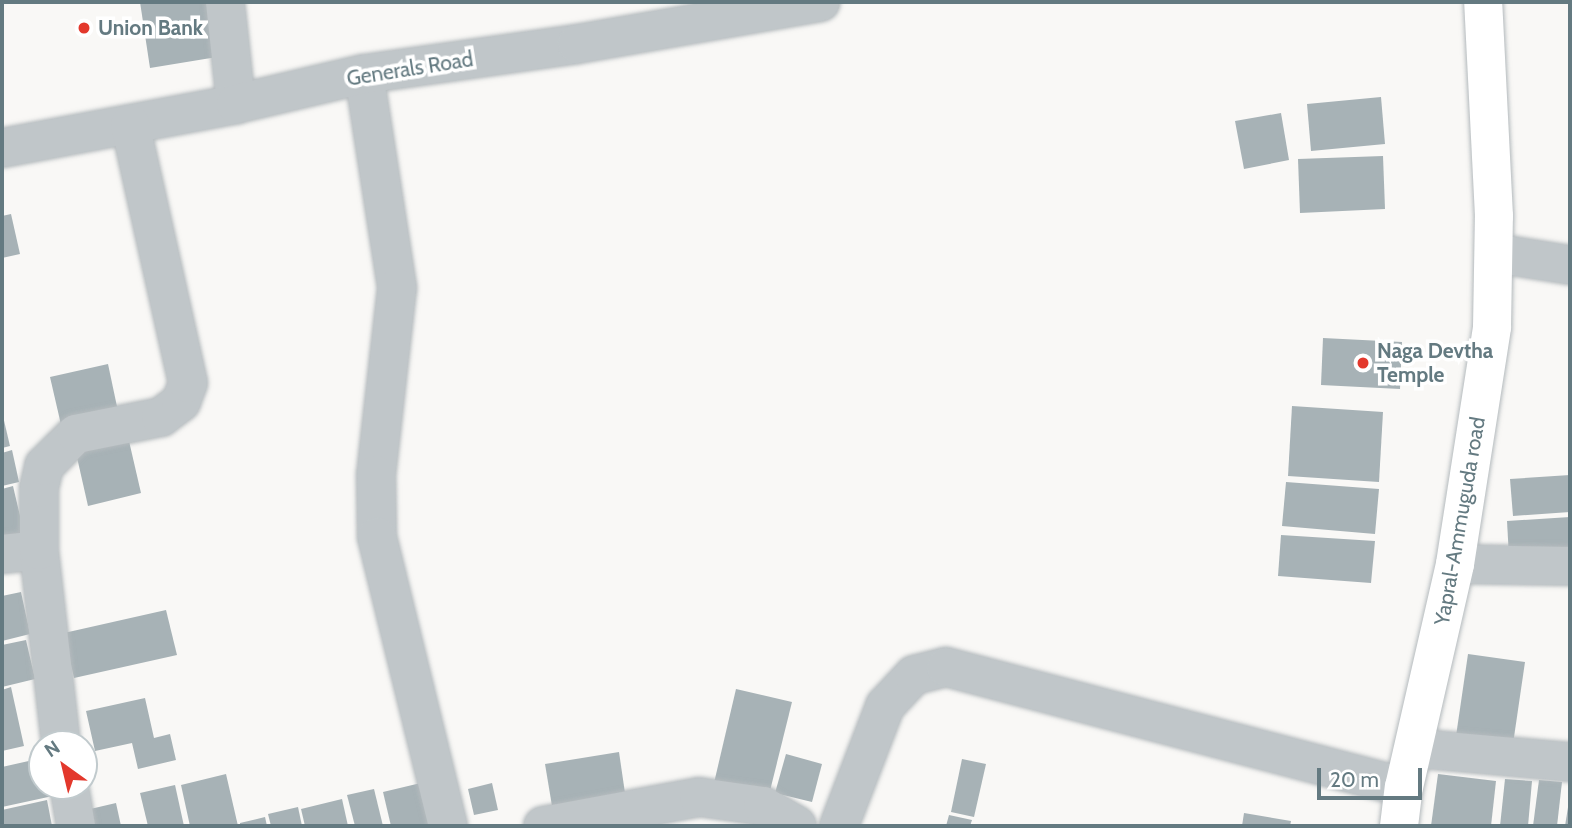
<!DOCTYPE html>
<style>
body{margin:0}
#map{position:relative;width:1572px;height:828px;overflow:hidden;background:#f9f8f6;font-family:Cabin,sans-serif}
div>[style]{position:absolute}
.building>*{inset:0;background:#a7b2b6}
.roads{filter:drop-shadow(0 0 2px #b4babd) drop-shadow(0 0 2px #b4babd)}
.minor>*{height:38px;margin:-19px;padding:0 19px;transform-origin:19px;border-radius:19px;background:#c0c6c9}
.major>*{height:38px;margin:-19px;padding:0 19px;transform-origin:19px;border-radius:19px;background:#fff}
.dots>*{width:19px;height:19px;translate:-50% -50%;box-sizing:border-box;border:4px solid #fff;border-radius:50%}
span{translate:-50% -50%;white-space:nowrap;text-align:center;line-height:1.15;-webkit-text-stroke:7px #fff;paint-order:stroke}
.poi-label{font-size:21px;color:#647a81;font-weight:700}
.left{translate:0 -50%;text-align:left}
.street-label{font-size:21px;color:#647a81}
.frame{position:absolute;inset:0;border:4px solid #647a81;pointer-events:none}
.north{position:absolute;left:28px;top:730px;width:70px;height:70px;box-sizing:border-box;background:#fff;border:2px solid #c1cacd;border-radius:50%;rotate:326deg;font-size:19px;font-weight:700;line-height:28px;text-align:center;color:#647a81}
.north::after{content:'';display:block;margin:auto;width:24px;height:32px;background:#e3382c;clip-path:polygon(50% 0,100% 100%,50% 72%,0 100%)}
.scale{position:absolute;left:1317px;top:768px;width:105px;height:32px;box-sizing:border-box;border:4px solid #647a81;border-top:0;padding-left:9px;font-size:21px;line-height:24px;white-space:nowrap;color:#647a81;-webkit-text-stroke:5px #fff;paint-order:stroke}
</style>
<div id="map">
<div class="building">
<i style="clip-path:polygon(140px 2px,209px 2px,217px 57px,150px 68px)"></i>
<i style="clip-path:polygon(1381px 97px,1385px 144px,1311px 151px,1307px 104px)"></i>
<i style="clip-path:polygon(1281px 113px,1289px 160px,1244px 169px,1235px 121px)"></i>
<i style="clip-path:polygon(1383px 156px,1385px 209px,1300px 213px,1298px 159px)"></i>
<i style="clip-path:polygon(11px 214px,20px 254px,2px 258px,2px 216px)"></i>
<i style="clip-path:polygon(1323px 338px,1402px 342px,1400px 389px,1321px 385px)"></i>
<i style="clip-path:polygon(108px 364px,119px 416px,62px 429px,50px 377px)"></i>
<i style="clip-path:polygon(1292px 406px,1383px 412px,1379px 482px,1288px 476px)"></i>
<i style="clip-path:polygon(2px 412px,10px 446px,2px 448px)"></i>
<i style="clip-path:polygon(129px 441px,141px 493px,88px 506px,76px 453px)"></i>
<i style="clip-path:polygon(12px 450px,19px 482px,2px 486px,2px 453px)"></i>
<i style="clip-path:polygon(1570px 475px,1570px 512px,1513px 516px,1510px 479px)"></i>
<i style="clip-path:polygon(1286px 482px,1379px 489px,1375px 534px,1282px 526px)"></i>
<i style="clip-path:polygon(13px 486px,24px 533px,2px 538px,2px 489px)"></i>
<i style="clip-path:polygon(1570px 517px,1570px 553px,1509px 557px,1507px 521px)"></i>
<i style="clip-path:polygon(1281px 535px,1375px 541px,1371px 583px,1278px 576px)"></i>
<i style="clip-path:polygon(21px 592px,30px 634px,2px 641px,2px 596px)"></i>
<i style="clip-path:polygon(166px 610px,177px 655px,74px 678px,64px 633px)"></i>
<i style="clip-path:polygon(26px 640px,35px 679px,2px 687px,2px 645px)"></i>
<i style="clip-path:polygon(1468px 654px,1525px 662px,1513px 744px,1456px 736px)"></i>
<i style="clip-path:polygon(11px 687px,24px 746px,2px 751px,2px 690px)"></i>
<i style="clip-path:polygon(736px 689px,792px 702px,769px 795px,714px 783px)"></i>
<i style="clip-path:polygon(145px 698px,154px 738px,170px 734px,176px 760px,138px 769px,132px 743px,95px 751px,86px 711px)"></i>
<i style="clip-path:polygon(619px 752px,626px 800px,553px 812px,545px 764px)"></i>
<i style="clip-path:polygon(786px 754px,822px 764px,812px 802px,775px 793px)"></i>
<i style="clip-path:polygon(42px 758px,42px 786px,61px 786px,62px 794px,2px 807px,2px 767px)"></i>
<i style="clip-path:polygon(962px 759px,986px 764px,974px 817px,951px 812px)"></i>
<i style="clip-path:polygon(226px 774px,238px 826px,190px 826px,181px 785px)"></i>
<i style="clip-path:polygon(1438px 774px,1496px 781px,1491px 826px,1431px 826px)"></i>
<i style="clip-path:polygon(1505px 779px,1532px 781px,1528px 826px,1500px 826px)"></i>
<i style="clip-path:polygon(1539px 780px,1562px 782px,1557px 826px,1533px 826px)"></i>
<i style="clip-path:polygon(425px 782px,436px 826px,391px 826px,383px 792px)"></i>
<i style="clip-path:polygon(492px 783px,498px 810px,474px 815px,468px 789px)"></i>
<i style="clip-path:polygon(175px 785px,184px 826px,148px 826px,140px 793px)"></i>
<i style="clip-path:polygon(374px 789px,383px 826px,355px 826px,347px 795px)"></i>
<i style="clip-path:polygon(342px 799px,348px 826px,305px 826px,301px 809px)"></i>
<i style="clip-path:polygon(47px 800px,52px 826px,2px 826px,2px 810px)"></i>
<i style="clip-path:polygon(1569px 801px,1570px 826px,1565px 826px)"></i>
<i style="clip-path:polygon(116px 803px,121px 826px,89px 826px,86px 810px)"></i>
<i style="clip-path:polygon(298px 807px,302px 826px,271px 826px,268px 814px)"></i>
<i style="clip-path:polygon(1244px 813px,1291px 821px,1290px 826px,1242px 826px)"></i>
<i style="clip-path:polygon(949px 815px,972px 820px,970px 826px,946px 826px)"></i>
<i style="clip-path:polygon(265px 817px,267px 826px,240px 826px,240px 823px)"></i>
</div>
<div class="roads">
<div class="minor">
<i style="left:225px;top:2px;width:103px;rotate:83.8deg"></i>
<i style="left:364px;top:74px;width:217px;rotate:81.2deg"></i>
<i style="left:397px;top:288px;width:188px;rotate:96.4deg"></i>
<i style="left:376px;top:475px;width:62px;rotate:89.1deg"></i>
<i style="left:377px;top:537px;width:298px;rotate:76.2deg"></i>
<i style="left:2px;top:148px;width:238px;rotate:-10.6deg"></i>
<i style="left:236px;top:104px;width:131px;rotate:-13.2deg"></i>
<i style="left:364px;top:74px;width:215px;rotate:-8deg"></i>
<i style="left:577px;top:44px;width:247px;rotate:-9.8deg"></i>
<i style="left:1494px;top:253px;width:77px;rotate:9deg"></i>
<i style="left:2px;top:554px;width:37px;rotate:-6deg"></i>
<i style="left:1455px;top:564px;width:115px;rotate:1deg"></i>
<i style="left:61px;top:744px;width:195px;rotate:-96.5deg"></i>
<i style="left:39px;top:550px;width:62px;rotate:-90deg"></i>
<i style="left:39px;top:488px;width:23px;rotate:-77deg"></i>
<i style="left:44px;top:466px;width:45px;rotate:-45deg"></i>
<i style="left:76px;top:434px;width:87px;rotate:-11.3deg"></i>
<i style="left:161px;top:417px;width:25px;rotate:-37deg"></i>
<i style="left:181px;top:402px;width:20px;rotate:-70deg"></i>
<i style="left:188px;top:383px;width:265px;rotate:-102.6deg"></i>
<i style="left:1413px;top:748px;width:158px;rotate:5.1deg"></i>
<i style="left:69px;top:786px;width:41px;rotate:80.1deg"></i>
<i style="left:543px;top:826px;width:159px;rotate:-10.5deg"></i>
<i style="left:699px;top:797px;width:65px;rotate:8deg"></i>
<i style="left:763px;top:806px;width:39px;rotate:30deg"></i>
<i style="left:839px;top:826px;width:129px;rotate:-69deg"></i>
<i style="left:885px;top:706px;width:42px;rotate:-46.9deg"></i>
<i style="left:914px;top:675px;width:33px;rotate:-14deg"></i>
<i style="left:946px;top:667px;width:473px;rotate:14.7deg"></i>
</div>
<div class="major">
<i style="left:1399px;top:826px;width:39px;rotate:-83deg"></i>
<i style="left:1404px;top:787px;width:229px;rotate:-77.1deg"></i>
<i style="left:1455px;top:564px;width:240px;rotate:-81.1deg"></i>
<i style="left:1492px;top:327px;width:111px;rotate:-89deg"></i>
<i style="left:1494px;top:216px;width:214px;rotate:-92.9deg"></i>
</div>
</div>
<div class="dots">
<i style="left:84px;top:28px;background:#e3382c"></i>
<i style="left:1363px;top:363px;background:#e3382c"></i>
</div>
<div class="poi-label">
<span class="left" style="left:98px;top:28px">Union Bank</span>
<span class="left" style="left:1377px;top:363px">Naga Devtha<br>Temple</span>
</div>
<div class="street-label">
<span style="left:410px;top:69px;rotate:-9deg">Generals Road</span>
<span style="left:1460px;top:521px;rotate:-80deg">Yapral-Ammuguda road</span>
</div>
<div class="frame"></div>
<div class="north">N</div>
<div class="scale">20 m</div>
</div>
